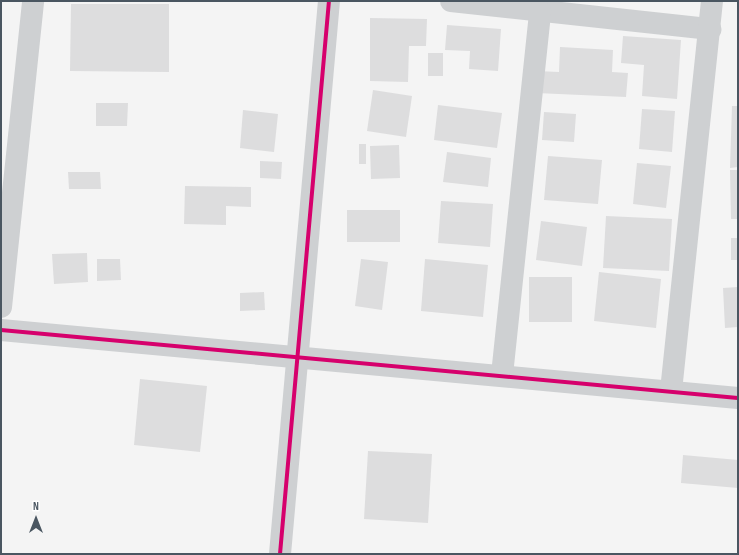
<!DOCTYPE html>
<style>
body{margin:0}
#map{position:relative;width:739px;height:555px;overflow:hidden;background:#f4f4f4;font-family:"Sofia Sans Condensed",sans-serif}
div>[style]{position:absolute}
.building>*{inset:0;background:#ddddde}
.street>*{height:22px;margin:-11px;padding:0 11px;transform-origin:11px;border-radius:11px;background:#ced0d2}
.cycleway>*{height:4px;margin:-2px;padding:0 2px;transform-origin:2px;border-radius:2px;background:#d6006c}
span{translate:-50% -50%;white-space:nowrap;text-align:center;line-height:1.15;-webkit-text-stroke:3px #fff;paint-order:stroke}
.frame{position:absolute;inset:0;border:2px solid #4a5661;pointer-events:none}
.north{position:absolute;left:16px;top:499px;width:40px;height:40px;-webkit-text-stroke:3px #fff;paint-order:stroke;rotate:0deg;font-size:11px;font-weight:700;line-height:16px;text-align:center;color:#4a5661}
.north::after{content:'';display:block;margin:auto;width:14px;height:18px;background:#4a5661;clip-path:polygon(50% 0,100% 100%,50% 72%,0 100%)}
</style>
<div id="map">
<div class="building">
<i style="clip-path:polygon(71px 4px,169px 4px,169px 72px,70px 71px)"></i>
<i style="clip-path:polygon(370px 18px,427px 19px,426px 46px,409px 46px,408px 82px,370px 81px)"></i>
<i style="clip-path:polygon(447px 25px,501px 29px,498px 71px,469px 69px,470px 51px,445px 50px)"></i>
<i style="clip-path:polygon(623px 36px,681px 40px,677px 99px,642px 96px,644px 65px,621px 63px)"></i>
<i style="clip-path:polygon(560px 47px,613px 50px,612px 72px,628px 73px,626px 97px,536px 93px,537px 71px,559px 72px)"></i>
<i style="clip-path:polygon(428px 53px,443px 53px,443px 76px,428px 76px)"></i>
<i style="clip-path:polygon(373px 90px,412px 96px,406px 137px,367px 131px)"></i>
<i style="clip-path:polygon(96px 103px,128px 103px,127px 126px,96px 126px)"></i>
<i style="clip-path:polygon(438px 105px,502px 113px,497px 148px,434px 140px)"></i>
<i style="clip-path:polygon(732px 106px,738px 106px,738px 167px,730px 168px)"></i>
<i style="clip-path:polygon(642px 109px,675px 111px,672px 152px,639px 149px)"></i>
<i style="clip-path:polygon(243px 110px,278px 114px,274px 152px,240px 148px)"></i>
<i style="clip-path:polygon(544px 112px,576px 114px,574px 142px,542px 140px)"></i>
<i style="clip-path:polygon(359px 144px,366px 144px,366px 164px,359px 164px)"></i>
<i style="clip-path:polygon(399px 145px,400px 178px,371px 179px,370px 146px)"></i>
<i style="clip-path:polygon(447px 152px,491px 158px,488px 187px,443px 182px)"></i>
<i style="clip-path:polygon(548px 156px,602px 160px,598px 204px,544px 200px)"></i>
<i style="clip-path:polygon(260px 161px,282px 162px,281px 179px,260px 178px)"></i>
<i style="clip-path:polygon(637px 163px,671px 166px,666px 208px,633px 204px)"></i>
<i style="clip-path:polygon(730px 170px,738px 170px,738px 219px,731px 219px)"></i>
<i style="clip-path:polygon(68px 172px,100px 172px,101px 189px,69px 189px)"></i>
<i style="clip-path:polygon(185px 186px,251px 187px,251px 207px,226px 206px,226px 225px,184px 224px)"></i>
<i style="clip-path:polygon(441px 201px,493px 204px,490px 247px,438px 243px)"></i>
<i style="clip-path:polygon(347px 210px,400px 210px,400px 242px,347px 242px)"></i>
<i style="clip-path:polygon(606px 216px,672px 219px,669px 271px,603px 268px)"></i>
<i style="clip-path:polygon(541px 221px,587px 227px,582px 266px,536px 260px)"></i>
<i style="clip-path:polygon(731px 238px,738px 238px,738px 260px,731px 260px)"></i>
<i style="clip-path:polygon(87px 253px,88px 282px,54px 284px,52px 254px)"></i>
<i style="clip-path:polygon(97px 259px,120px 259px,121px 280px,97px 281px)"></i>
<i style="clip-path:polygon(361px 259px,388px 262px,382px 310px,355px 306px)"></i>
<i style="clip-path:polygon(425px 259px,488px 265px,483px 317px,421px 311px)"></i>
<i style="clip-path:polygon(599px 272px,661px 279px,656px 328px,594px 321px)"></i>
<i style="clip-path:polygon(529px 277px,572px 277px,572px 322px,529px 322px)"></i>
<i style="clip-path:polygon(738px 287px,738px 327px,725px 328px,723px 288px)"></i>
<i style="clip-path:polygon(264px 292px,265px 310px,240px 311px,240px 293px)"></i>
<i style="clip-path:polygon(140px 379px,207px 386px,200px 452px,134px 445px)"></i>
<i style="clip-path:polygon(368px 451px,432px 454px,428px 523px,364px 519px)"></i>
<i style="clip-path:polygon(683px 455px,738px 460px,738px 488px,681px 483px)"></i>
</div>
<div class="street">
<i style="left:451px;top:1px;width:261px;rotate:6.2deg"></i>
<i style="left:1px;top:307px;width:308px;rotate:-84deg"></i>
<i style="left:1px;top:330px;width:740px;rotate:5.27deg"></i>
<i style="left:502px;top:375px;width:366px;rotate:-84deg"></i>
<i style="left:671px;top:391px;width:392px;rotate:-84deg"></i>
<i style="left:280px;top:554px;width:555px;rotate:-84.94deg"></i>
</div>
<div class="cycleway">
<i style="left:1px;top:330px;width:740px;rotate:5.27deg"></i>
<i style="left:280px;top:554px;width:555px;rotate:-84.94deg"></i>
</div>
<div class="frame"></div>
<div class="north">N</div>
</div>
